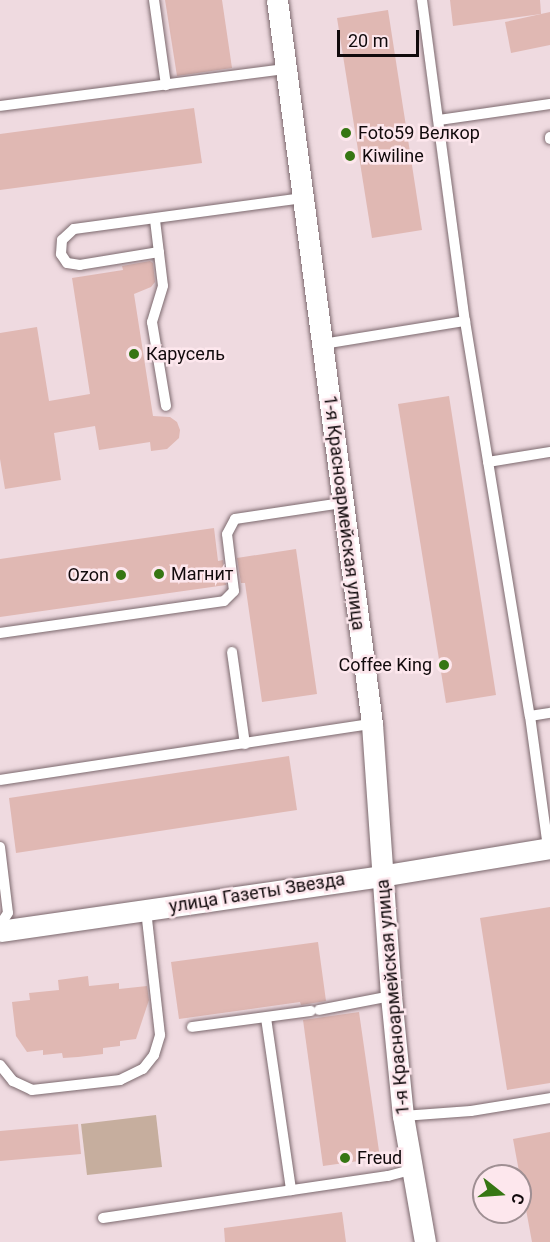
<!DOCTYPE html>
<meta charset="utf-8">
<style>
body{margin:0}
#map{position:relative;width:550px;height:1242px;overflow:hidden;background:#efdae0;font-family:Roboto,sans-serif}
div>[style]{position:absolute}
.green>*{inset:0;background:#c6ae9e}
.building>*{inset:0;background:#e0b8b3}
.roads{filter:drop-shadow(0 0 2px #7c696e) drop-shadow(0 0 2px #7c696e)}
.service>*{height:10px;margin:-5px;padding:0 5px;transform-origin:5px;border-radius:5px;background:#fff}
.minor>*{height:21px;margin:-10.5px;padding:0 10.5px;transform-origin:10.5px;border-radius:10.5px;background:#fff}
.dots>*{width:16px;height:16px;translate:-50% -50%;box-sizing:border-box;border:3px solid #fde7ed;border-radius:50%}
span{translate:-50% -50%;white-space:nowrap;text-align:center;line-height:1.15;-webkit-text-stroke:5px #fde7ed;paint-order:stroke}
.poi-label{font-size:18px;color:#110a0c}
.left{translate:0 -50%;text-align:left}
.right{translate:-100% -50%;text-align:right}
.street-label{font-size:18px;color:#110a0c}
.north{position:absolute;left:472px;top:1164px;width:60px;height:60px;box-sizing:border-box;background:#fde7ed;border:2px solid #9f8f93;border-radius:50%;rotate:107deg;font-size:16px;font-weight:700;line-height:24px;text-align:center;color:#110a0c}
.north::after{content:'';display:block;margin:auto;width:21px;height:27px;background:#367613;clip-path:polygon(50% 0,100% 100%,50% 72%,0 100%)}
.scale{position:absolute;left:337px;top:30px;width:82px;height:27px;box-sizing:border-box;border:3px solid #110a0c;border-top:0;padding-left:8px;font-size:18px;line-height:21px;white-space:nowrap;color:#110a0c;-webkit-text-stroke:4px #fde7ed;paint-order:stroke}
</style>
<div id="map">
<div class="green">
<i style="clip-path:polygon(156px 1115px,162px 1167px,87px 1175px,81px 1124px)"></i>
</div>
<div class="building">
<i style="clip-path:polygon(165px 0,222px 0,232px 68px,177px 76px)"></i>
<i style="clip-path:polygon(450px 0,540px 0,541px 14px,453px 26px)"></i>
<i style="clip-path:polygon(388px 10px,422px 230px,372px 238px,337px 18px)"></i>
<i style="clip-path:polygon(550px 12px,550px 45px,511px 53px,505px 22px)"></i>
<i style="clip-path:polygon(194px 108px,202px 163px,0 190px,0 134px)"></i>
<i style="clip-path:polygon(150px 261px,153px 263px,155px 282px,151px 287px,134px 294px,153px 416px,170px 417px,177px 422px,180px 430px,179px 438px,167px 449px,151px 451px,150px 442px,99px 450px,95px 426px,54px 433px,61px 480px,5px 489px,0 459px,0 333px,37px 327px,49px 401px,90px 394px,72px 278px,123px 270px,122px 266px)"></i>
<i style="clip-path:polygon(449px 396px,496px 695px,446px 703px,398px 404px)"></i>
<i style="clip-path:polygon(214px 528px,218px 561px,223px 560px,226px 585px,0 617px,0 559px)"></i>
<i style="clip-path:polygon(296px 549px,317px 694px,262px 702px,245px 583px,241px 583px,237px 558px)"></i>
<i style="clip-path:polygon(289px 756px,297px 810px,16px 853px,9px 798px)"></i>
<i style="clip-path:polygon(550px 907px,550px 1083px,507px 1090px,480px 918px)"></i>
<i style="clip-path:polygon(318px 942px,326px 1001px,301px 1005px,300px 1002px,179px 1019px,171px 962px)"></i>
<i style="clip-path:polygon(88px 976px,89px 986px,119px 983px,119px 989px,147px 986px,149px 1000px,136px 1039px,120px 1041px,120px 1046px,103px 1048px,103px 1054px,78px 1057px,63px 1058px,62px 1053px,43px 1055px,43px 1050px,27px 1052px,16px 1036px,12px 1002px,30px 1000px,29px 993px,59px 990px,58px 980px)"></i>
<i style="clip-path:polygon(359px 1012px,380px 1158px,323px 1166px,303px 1020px)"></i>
<i style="clip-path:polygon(78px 1124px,81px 1154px,0 1161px,0 1131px)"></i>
<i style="clip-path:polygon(550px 1132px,550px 1242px,532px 1242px,513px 1139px)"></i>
<i style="clip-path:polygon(342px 1212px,346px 1242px,225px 1242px,224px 1228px)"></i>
</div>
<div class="roads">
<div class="service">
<i style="left:154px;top:0;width:86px;rotate:82deg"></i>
<i style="left:422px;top:0;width:324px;rotate:82.4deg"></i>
<i style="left:465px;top:321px;width:400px;rotate:80.7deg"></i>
<i style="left:530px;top:716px;width:133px;rotate:82.2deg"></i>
<i style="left:0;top:106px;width:288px;rotate:-7.4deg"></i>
<i style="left:439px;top:120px;width:112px;rotate:-8.2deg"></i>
<i style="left:550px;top:137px;width:2px;rotate:90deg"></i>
<i style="left:155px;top:220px;width:66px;rotate:83.1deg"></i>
<i style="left:163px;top:286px;width:38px;rotate:107deg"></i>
<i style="left:152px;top:322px;width:85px;rotate:80.5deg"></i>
<i style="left:159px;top:252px;width:80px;rotate:170.7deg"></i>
<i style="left:80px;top:265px;width:13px;rotate:-171deg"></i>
<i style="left:67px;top:263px;width:11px;rotate:-124deg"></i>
<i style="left:61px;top:254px;width:14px;rotate:-86deg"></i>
<i style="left:62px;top:240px;width:16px;rotate:-43deg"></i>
<i style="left:74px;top:229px;width:231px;rotate:-7.7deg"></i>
<i style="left:323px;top:344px;width:144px;rotate:-9.2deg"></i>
<i style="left:488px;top:462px;width:63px;rotate:-9.2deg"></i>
<i style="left:0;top:633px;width:226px;rotate:-8.1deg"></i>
<i style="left:224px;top:601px;width:14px;rotate:-45deg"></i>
<i style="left:234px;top:591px;width:57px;rotate:-97deg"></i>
<i style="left:227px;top:534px;width:17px;rotate:-62deg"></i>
<i style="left:235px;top:519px;width:108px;rotate:-8.5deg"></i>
<i style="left:232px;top:652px;width:93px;rotate:82deg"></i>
<i style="left:530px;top:716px;width:20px;rotate:-9deg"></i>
<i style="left:0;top:780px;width:376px;rotate:-8.6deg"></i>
<i style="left:0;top:847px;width:66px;rotate:83.1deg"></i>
<i style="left:8px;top:913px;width:14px;rotate:124deg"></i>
<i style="left:319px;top:1010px;width:73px;rotate:-11deg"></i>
<i style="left:266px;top:1018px;width:174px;rotate:81.7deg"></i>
<i style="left:192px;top:1027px;width:120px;rotate:-7.7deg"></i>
<i style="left:0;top:1065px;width:21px;rotate:51deg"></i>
<i style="left:13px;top:1081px;width:21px;rotate:25deg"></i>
<i style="left:32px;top:1090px;width:89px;rotate:-6.5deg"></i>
<i style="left:120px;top:1080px;width:25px;rotate:-26deg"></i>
<i style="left:143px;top:1069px;width:18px;rotate:-52deg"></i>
<i style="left:154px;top:1055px;width:21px;rotate:-73deg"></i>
<i style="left:160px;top:1035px;width:126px;rotate:-96.4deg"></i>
<i style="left:403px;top:1116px;width:68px;rotate:-4.2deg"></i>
<i style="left:471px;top:1111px;width:80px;rotate:-9.3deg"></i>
<i style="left:103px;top:1218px;width:288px;rotate:-8.4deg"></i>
<i style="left:388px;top:1176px;width:27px;rotate:-15deg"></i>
</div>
<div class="minor">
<i style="left:277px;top:0;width:730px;rotate:82.52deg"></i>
<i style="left:372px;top:724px;width:273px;rotate:86deg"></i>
<i style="left:391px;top:996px;width:121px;rotate:84.3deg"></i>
<i style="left:403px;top:1116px;width:128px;rotate:80.1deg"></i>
<i style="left:0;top:931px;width:385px;rotate:-8.2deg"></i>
<i style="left:381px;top:876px;width:171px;rotate:-9.4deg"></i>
</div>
</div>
<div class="dots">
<i style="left:346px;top:133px;background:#367613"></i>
<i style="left:350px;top:156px;background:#367613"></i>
<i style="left:134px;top:354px;background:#367613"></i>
<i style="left:159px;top:574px;background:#367613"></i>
<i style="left:121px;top:575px;background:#367613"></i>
<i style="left:444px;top:665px;background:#367613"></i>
<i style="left:345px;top:1158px;background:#367613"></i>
</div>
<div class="poi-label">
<span class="left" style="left:358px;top:133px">Foto59 Велкор</span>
<span class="left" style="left:362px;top:156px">Kiwiline</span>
<span class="left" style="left:146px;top:354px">Карусель</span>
<span class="left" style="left:171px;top:574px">Магнит</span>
<span class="right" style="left:109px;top:575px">Ozon</span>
<span class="right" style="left:432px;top:665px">Coffee King</span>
<span class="left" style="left:357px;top:1158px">Freud</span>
</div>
<div class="street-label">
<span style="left:344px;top:513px;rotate:83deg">1-я Красноармейская улица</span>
<span style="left:257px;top:893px;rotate:-9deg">улица Газеты Звезда</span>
<span style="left:393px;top:997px;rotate:-95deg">1-я Красноармейская улица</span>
</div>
<div class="north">С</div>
<div class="scale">20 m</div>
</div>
